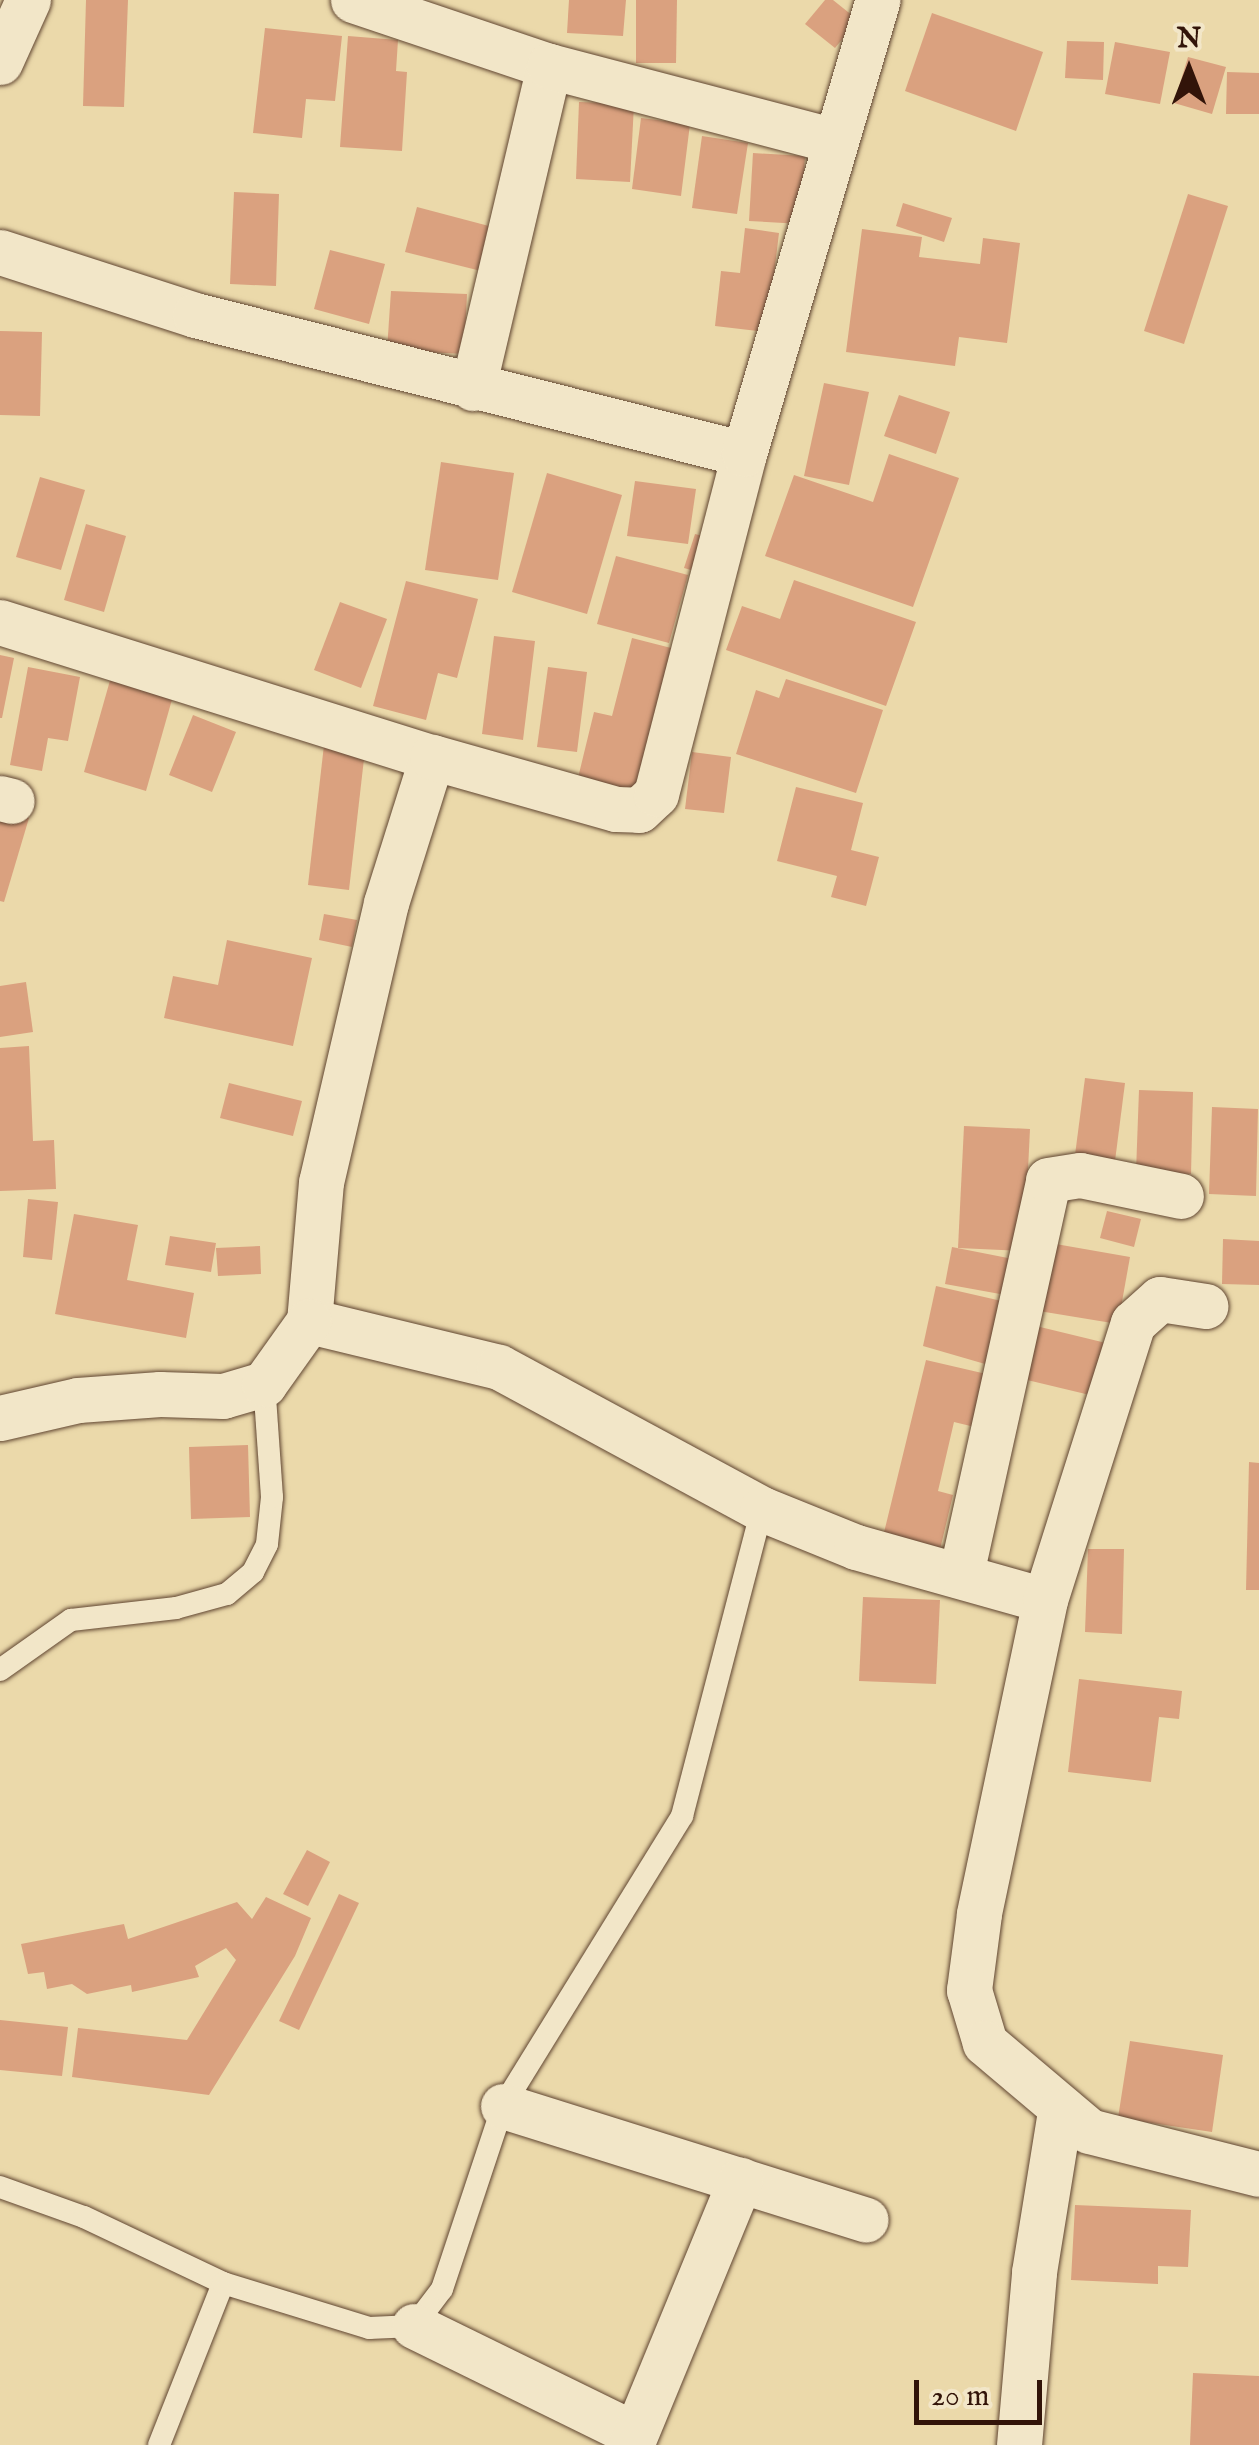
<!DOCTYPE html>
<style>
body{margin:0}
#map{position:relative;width:1259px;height:2445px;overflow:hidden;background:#ebd9aa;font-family:"IM FELL English",serif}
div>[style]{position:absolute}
.building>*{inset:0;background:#daa17f}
.roads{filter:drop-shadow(0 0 2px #604531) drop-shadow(0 0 2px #604531)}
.service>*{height:22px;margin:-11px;padding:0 11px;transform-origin:11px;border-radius:11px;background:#f2e6c8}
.minor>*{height:45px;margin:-22.5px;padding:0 22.5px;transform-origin:22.5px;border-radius:22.5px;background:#f2e6c8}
span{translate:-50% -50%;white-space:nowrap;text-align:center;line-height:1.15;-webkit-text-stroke:10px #f2e6c8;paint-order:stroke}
.north{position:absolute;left:1139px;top:20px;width:100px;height:100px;-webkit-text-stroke:8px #f2e6c8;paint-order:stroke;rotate:0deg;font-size:28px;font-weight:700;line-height:40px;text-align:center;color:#321409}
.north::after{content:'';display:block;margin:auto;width:35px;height:45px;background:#321409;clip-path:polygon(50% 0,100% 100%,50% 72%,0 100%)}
.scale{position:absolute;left:914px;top:2380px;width:128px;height:45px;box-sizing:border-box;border:5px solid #321409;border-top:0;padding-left:12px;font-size:30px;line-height:35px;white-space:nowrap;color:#321409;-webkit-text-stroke:8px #f2e6c8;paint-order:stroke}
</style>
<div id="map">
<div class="building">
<i style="clip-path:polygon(86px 0,128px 0,124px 107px,83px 106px)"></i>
<i style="clip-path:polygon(569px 0,626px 0,623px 36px,567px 33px)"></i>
<i style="clip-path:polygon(636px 0,677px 0,676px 63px,636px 63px)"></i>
<i style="clip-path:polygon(825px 0,833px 0,858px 20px,835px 48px,805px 24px)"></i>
<i style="clip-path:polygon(932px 13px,1043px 52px,1016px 131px,905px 91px)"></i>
<i style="clip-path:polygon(265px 28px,342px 36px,335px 101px,306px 99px,302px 138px,253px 133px)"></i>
<i style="clip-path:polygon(348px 36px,398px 40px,396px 71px,407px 72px,402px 151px,340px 147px)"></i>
<i style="clip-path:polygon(1067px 41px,1104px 42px,1103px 80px,1065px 78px)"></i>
<i style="clip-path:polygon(1115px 42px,1170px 52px,1160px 104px,1105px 94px)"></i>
<i style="clip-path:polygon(1188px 57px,1226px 67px,1212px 114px,1174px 103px)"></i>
<i style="clip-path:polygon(1227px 72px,1259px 73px,1259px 114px,1226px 114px)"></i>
<i style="clip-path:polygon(579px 102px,634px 104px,630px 182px,576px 179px)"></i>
<i style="clip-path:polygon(641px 118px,690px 124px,681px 196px,632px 189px)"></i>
<i style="clip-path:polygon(702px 136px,748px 143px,737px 214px,692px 208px)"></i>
<i style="clip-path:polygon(753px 153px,805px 156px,801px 224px,749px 221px)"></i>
<i style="clip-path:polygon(234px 192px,279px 194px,276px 286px,230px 284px)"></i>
<i style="clip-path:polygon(1188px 194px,1228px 206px,1184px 344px,1144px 331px)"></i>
<i style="clip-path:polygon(903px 203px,952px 218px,944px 242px,896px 226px)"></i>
<i style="clip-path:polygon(417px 207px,504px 230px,493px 274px,405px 252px)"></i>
<i style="clip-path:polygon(745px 228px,779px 233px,767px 332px,715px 326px,721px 271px,740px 273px)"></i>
<i style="clip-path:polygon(862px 229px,922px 237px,919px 257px,980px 264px,983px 238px,1020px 243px,1007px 343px,959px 337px,955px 366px,846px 352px)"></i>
<i style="clip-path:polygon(330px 250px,385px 264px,369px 324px,314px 309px)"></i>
<i style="clip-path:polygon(391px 291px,467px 294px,464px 354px,387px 350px)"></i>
<i style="clip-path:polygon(0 331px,42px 332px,40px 416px,0 415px)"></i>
<i style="clip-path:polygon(824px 383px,869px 392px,849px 485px,804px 476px)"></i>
<i style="clip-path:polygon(899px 395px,950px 412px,936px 454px,884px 436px)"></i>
<i style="clip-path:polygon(889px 454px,959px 478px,913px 607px,765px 556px,794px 475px,873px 502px)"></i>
<i style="clip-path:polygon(441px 462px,514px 473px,498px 580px,425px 570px)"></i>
<i style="clip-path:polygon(547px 473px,622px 495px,587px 614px,512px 592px)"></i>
<i style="clip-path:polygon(40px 477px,85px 490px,61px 570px,16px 557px)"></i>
<i style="clip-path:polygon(635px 481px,696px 489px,688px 544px,627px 536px)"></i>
<i style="clip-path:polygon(86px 524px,126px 536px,104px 612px,64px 600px)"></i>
<i style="clip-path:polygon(695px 534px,718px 540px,708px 575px,684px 568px)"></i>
<i style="clip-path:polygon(616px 556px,688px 575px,669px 643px,597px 624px)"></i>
<i style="clip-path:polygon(794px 580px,916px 622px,886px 706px,726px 650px,742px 606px,780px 619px)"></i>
<i style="clip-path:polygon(406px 581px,478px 599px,457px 678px,438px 673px,426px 720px,373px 706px)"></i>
<i style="clip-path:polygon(340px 602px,387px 619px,361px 688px,314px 670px)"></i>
<i style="clip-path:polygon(494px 636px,535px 641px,523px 740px,482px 734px)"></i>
<i style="clip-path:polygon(632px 638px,675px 649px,637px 797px,577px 782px,594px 712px,612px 716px)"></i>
<i style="clip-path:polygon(0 655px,14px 658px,2px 718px,0 718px)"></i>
<i style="clip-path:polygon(28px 667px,80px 677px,68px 741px,48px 738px,42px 771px,10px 765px)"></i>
<i style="clip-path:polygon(548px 667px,587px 672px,577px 752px,537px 747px)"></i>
<i style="clip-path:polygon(111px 677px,173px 696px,146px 791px,84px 772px)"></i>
<i style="clip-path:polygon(786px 679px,883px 710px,856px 793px,736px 754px,756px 690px,779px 698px)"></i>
<i style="clip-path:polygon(193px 715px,236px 732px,212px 792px,169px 775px)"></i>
<i style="clip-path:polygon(324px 745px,365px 750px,349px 890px,308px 885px)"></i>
<i style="clip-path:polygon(692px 752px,731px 757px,724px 813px,685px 809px)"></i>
<i style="clip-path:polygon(796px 787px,863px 803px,851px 850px,879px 857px,866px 906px,831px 897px,837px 876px,777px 861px)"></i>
<i style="clip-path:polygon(0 809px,29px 818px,4px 902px,0 901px)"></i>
<i style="clip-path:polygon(324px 914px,357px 920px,352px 947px,319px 940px)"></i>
<i style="clip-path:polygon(227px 940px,312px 958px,293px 1046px,164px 1018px,173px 976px,218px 985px)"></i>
<i style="clip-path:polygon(26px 982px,33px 1032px,0 1037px,0 986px)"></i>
<i style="clip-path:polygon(29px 1046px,33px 1141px,54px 1140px,56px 1189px,0 1191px,0 1048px)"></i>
<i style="clip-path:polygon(1085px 1078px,1125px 1083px,1115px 1161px,1075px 1155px)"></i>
<i style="clip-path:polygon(229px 1083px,302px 1101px,293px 1136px,220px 1118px)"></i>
<i style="clip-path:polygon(1139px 1090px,1193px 1092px,1191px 1174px,1136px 1172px)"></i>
<i style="clip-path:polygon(1212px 1107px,1258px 1109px,1256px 1196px,1209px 1194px)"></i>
<i style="clip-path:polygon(964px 1126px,1030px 1129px,1024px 1251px,958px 1248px)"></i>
<i style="clip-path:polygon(28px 1199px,58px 1202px,52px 1260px,23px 1257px)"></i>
<i style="clip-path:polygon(1107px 1211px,1141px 1219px,1134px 1247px,1100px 1238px)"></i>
<i style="clip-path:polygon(74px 1214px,138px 1225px,127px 1280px,194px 1293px,186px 1338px,55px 1314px)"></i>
<i style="clip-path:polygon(170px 1236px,216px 1243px,211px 1272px,165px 1265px)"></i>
<i style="clip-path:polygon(1223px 1239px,1259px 1241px,1259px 1285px,1222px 1284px)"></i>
<i style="clip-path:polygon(1050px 1243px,1130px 1257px,1118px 1324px,1039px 1311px)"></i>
<i style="clip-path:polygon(260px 1246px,261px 1274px,218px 1276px,216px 1248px)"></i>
<i style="clip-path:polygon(952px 1247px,1018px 1260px,1011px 1296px,945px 1284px)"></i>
<i style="clip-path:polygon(936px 1286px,1006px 1302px,992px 1366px,923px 1346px)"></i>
<i style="clip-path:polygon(1036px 1326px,1106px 1343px,1094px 1396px,1023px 1379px)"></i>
<i style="clip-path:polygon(926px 1360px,995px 1376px,983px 1429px,954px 1422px,938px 1491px,953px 1495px,937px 1562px,880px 1549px)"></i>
<i style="clip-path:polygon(248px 1445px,250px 1517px,191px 1519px,189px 1447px)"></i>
<i style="clip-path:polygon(1249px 1462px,1259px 1463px,1259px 1590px,1246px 1590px)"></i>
<i style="clip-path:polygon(1088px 1549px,1124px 1549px,1122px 1634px,1085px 1632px)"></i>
<i style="clip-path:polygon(863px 1597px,940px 1600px,936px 1684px,859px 1681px)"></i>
<i style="clip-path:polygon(1079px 1679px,1182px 1691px,1179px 1719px,1159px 1717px,1151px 1782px,1068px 1772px)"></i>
<i style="clip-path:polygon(307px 1850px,330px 1862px,308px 1906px,283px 1894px)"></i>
<i style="clip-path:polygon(339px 1894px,359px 1903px,299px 2030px,279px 2021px)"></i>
<i style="clip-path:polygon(266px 1897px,311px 1918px,295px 1956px,209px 2095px,72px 2077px,78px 2028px,187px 2040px,236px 1960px,226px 1948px,195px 1966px,199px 1977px,132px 1992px,131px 1985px,87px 1994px,72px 1984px,47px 1989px,44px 1972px,28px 1974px,21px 1944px,124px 1924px,128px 1939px,237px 1902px,252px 1919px)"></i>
<i style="clip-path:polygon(0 2020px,68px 2027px,62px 2076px,0 2070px)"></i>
<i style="clip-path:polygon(1130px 2041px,1223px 2055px,1212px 2132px,1118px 2118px)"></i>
<i style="clip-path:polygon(1075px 2205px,1191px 2210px,1188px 2267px,1158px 2266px,1158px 2284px,1071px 2280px)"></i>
<i style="clip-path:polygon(1193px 2373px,1259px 2376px,1259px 2445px,1190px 2445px)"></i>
</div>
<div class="roads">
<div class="service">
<i style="left:0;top:1670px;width:87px;rotate:-35.2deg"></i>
<i style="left:71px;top:1620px;width:106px;rotate:-6.5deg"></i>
<i style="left:176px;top:1608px;width:53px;rotate:-15.4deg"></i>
<i style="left:227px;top:1594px;width:34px;rotate:-40deg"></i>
<i style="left:253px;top:1572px;width:31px;rotate:-63deg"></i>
<i style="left:267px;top:1544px;width:47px;rotate:-83.9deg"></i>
<i style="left:272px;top:1497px;width:113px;rotate:-94deg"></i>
<i style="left:0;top:2187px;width:89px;rotate:19.7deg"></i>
<i style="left:84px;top:2217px;width:154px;rotate:25.4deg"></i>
<i style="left:159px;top:2445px;width:174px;rotate:-68.4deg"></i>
<i style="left:223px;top:2283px;width:153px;rotate:17.1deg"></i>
<i style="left:369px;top:2328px;width:45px;rotate:-2.5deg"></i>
<i style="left:414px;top:2326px;width:46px;rotate:-52.9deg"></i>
<i style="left:442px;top:2289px;width:193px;rotate:-71.6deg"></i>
<i style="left:503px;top:2106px;width:341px;rotate:-58.3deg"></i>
<i style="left:682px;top:1816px;width:317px;rotate:-75.4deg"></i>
</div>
<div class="minor">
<i style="left:353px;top:0;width:207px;rotate:18.6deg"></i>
<i style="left:549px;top:66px;width:331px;rotate:103.3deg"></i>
<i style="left:0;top:62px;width:68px;rotate:-65.7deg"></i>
<i style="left:549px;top:66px;width:296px;rotate:14.7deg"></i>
<i style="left:0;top:252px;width:205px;rotate:17.9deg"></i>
<i style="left:195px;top:315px;width:566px;rotate:14.21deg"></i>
<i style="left:0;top:622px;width:453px;rotate:17.4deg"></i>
<i style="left:432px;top:757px;width:153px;rotate:107.5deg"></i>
<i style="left:386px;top:903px;width:286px;rotate:103.1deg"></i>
<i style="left:321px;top:1182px;width:140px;rotate:94.9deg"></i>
<i style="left:309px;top:1321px;width:195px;rotate:13.6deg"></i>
<i style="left:499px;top:1367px;width:299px;rotate:28.4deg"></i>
<i style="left:762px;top:1509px;width:101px;rotate:22deg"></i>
<i style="left:856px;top:1547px;width:196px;rotate:15.7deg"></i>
<i style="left:1045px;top:1600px;width:321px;rotate:101.9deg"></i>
<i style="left:979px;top:1914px;width:77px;rotate:97.5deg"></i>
<i style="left:969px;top:1990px;width:55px;rotate:73.2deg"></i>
<i style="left:985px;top:2043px;width:136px;rotate:40.2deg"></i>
<i style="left:1089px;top:2131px;width:175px;rotate:14.2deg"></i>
<i style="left:432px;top:757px;width:191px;rotate:15.8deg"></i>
<i style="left:616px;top:809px;width:23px;rotate:2deg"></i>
<i style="left:639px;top:810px;width:23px;rotate:-43deg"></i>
<i style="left:656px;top:794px;width:351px;rotate:-75.5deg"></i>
<i style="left:744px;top:454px;width:473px;rotate:-73.6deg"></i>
<i style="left:0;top:798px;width:12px;rotate:14deg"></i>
<i style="left:0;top:1418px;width:80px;rotate:-13deg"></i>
<i style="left:78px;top:1400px;width:82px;rotate:-4.2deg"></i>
<i style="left:160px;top:1394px;width:63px;rotate:1.8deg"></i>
<i style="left:223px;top:1396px;width:43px;rotate:-16.3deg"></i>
<i style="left:264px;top:1384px;width:77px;rotate:-54.5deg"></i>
<i style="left:961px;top:1574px;width:403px;rotate:-77.5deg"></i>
<i style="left:1048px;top:1180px;width:32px;rotate:-9deg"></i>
<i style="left:1080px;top:1175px;width:103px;rotate:11.7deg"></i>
<i style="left:1045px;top:1600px;width:291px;rotate:-72.4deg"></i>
<i style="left:1133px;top:1323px;width:36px;rotate:-42deg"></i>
<i style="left:1160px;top:1299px;width:46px;rotate:8.8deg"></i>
<i style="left:503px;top:2106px;width:380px;rotate:17.4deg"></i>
<i style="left:414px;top:2326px;width:245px;rotate:26.1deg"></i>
<i style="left:631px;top:2445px;width:287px;rotate:-67.6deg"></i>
<i style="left:1019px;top:2445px;width:174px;rotate:-85deg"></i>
<i style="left:1034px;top:2272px;width:163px;rotate:-80.8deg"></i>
</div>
</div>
<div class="north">N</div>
<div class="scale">20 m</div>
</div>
